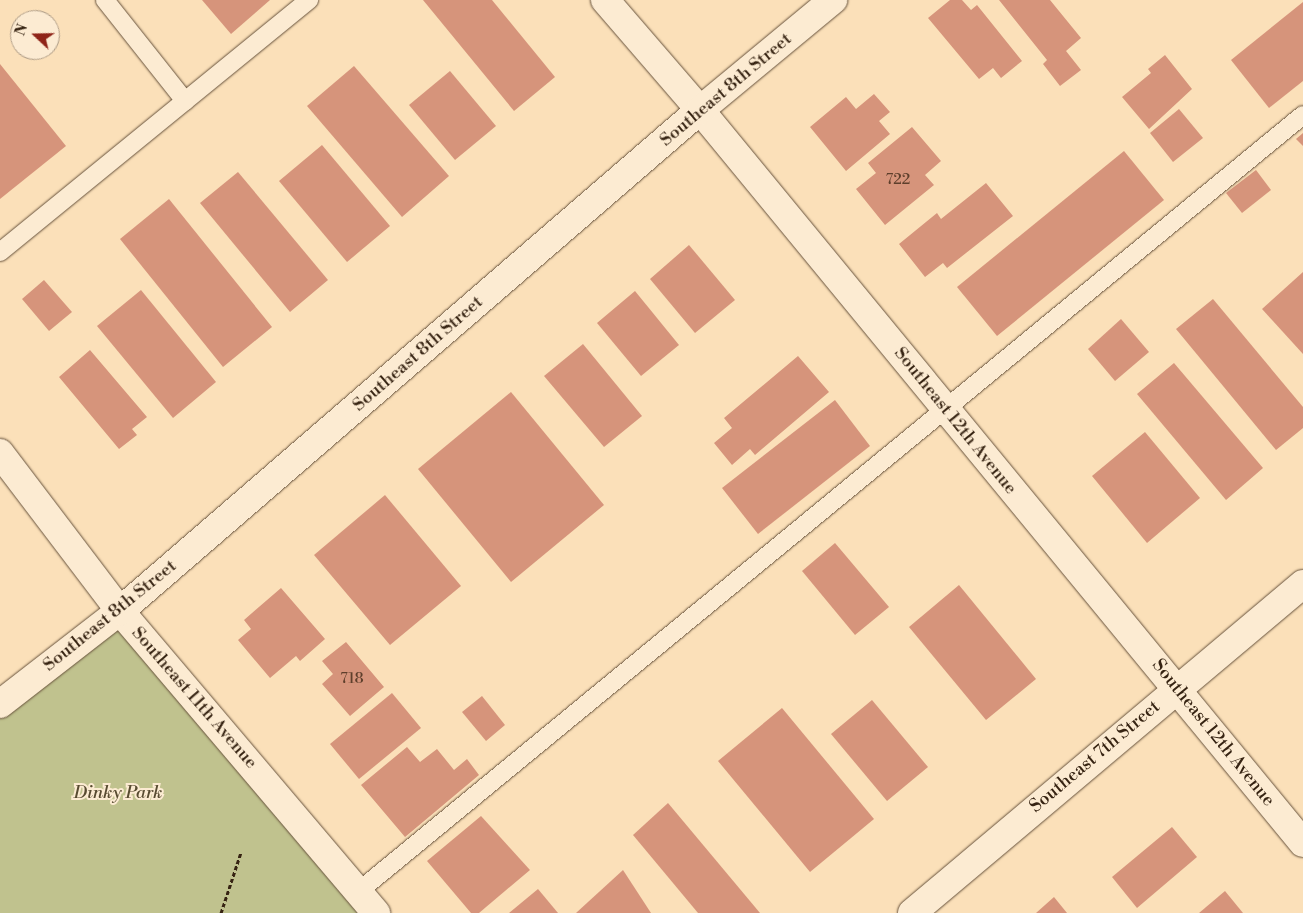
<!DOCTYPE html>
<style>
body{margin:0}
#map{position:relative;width:1303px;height:913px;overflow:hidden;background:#fbe0b9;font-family:"Libre Bodoni",serif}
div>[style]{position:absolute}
.green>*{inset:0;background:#c0c28e}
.building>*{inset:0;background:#d6947b}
.path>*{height:3px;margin-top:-1.5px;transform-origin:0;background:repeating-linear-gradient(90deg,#362312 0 4px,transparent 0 6.5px)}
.roads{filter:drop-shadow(0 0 1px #67523c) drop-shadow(0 0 1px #67523c)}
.lane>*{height:18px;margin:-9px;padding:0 9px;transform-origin:9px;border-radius:9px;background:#fcebd2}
.street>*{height:28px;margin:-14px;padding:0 14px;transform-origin:14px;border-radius:14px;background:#fcebd2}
.secondary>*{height:28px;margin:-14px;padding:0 14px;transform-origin:14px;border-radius:14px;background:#fcebd2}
span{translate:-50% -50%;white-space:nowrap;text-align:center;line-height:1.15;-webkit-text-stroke:4px #fcebd2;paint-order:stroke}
.number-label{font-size:15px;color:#5e3f2c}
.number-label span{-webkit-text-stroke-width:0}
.street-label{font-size:18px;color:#362312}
.park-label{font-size:18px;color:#584b31;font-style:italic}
.north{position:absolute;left:10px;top:10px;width:50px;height:50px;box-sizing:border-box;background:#fcebd2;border:1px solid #ad9b85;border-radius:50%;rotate:291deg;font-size:14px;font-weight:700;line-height:20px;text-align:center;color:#362312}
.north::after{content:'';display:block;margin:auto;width:18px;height:22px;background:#8f2418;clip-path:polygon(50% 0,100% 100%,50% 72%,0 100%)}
</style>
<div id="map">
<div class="green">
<i style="clip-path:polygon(120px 611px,367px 913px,0 913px,0 705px)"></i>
</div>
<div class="building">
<i style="clip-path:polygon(202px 0,270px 0,231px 34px)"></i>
<i style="clip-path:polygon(423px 0,492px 0,555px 77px,514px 111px)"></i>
<i style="clip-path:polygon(950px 0,962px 0,971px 10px,977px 5px,1022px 61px,1001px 78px,993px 68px,979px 79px,928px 18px)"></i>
<i style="clip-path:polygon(999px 0,1050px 0,1081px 38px,1066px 51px,1081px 70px,1060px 86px,1043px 64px,1047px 60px)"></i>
<i style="clip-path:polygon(1303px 2px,1303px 81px,1269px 108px,1231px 60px)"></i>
<i style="clip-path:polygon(1165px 55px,1192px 89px,1149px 129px,1122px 97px,1151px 73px,1148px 69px)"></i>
<i style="clip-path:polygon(0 64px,66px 146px,0 199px)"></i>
<i style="clip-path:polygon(354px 66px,449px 176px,402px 217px,307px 106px)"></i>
<i style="clip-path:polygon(450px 71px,496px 126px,455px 160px,409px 105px)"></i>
<i style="clip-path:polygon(874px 94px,890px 112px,879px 121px,890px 134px,846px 171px,810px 127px,846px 97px,856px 109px)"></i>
<i style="clip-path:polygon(1179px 109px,1203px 138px,1173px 162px,1150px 133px)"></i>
<i style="clip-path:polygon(912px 127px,941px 161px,925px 175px,934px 185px,885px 225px,856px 189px,876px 173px,868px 163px)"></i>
<i style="clip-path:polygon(1303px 133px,1303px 146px,1296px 139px)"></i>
<i style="clip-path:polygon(322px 145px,390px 226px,347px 262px,279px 181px)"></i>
<i style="clip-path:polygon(1124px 151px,1164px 200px,997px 336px,957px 287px)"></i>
<i style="clip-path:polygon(1256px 170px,1271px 190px,1242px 213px,1226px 193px)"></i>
<i style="clip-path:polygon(238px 172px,328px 280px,290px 312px,200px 203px)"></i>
<i style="clip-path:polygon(986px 183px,1013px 216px,947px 268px,943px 263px,925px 277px,899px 244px,937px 213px,941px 219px)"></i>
<i style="clip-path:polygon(169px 199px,272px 327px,223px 367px,120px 239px)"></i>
<i style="clip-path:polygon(689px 245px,735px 300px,695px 333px,650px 279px)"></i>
<i style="clip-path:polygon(1303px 272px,1303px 354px,1262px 309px)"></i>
<i style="clip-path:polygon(44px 280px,72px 312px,49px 331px,22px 299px)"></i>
<i style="clip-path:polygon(141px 290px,216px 382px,173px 418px,97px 326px)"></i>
<i style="clip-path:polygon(635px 291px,679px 345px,641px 376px,597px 323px)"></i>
<i style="clip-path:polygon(1213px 299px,1303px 407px,1303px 428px,1276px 450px,1176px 329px)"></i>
<i style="clip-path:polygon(1121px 319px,1149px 352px,1115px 381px,1088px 349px)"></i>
<i style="clip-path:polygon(583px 344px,642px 416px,604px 447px,544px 376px)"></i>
<i style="clip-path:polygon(90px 350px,147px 417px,132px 429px,137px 435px,119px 449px,59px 377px)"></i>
<i style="clip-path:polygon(798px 356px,829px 392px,755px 455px,750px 449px,732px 465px,714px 443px,732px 428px,724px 418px)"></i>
<i style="clip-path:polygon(1174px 363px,1263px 468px,1226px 500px,1137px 394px)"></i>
<i style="clip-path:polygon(511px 392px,604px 505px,511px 582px,418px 469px)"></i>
<i style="clip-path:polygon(835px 400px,870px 446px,758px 534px,722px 488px)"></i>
<i style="clip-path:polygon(1145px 432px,1200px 498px,1147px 543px,1092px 476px)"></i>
<i style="clip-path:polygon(385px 495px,461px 586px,390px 645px,314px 555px)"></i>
<i style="clip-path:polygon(835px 543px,889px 607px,855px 635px,802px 571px)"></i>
<i style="clip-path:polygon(959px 585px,1036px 679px,986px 720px,909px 627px)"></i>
<i style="clip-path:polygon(281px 588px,325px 639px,300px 661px,296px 656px,270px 678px,238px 640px,251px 629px,244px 620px)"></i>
<i style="clip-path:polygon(346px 642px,384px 687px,350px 716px,322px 684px,333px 674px,322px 661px)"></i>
<i style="clip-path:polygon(392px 693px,421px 728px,359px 779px,330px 744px)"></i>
<i style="clip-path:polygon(482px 696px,505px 725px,486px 741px,462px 712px)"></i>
<i style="clip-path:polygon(872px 700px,928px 767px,887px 801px,831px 734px)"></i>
<i style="clip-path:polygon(782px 708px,874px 819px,810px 872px,718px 761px)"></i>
<i style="clip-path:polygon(407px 747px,420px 762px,437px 749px,454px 770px,467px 759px,479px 775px,405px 837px,361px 785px)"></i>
<i style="clip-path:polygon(668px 803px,760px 913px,698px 913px,633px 835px)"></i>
<i style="clip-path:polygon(481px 816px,530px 870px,479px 913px,471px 913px,427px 861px)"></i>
<i style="clip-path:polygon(1172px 827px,1197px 857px,1137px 908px,1112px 877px)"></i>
<i style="clip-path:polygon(623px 870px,651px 913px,576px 913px)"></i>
<i style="clip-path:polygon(538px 889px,558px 913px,509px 913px)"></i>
<i style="clip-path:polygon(1225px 891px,1243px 913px,1199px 913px)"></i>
<i style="clip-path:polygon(1054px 897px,1067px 913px,1036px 913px)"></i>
</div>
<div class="path">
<i style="left:221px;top:913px;width:64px;rotate:-71.8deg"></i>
</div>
<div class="roads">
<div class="lane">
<i style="left:105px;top:0;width:129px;rotate:51.6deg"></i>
<i style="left:0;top:252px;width:399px;rotate:-39.2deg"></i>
<i style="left:359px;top:891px;width:1222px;rotate:-39.42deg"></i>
</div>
<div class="street">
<i style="left:605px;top:0;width:145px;rotate:49.2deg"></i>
<i style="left:700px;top:110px;width:949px;rotate:50.56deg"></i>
<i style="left:0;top:453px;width:198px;rotate:52.8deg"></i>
<i style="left:120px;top:611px;width:396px;rotate:49.7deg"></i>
<i style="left:912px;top:913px;width:511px;rotate:-40.08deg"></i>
</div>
<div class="secondary">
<i style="left:0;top:704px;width:152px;rotate:-37.8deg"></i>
<i style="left:120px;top:611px;width:766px;rotate:-40.82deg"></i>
<i style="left:700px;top:110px;width:173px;rotate:-39.6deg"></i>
</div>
</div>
<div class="number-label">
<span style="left:898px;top:180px">722</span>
<span style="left:352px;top:679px">718</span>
</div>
<div class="street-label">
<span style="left:726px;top:90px;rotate:-40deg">Southeast 8th Street</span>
<span style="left:418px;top:354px;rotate:-41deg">Southeast 8th Street</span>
<span style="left:955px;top:421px;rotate:51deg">Southeast 12th Avenue</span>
<span style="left:110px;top:616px;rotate:-39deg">Southeast 8th Street</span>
<span style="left:194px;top:698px;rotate:49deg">Southeast 11th Avenue</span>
<span style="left:1213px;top:733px;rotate:51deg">Southeast 12th Avenue</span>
<span style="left:1095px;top:757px;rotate:-40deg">Southeast 7th Street</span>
</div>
<div class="park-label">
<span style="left:118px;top:793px">Dinky Park</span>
</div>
<div class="north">N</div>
</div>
